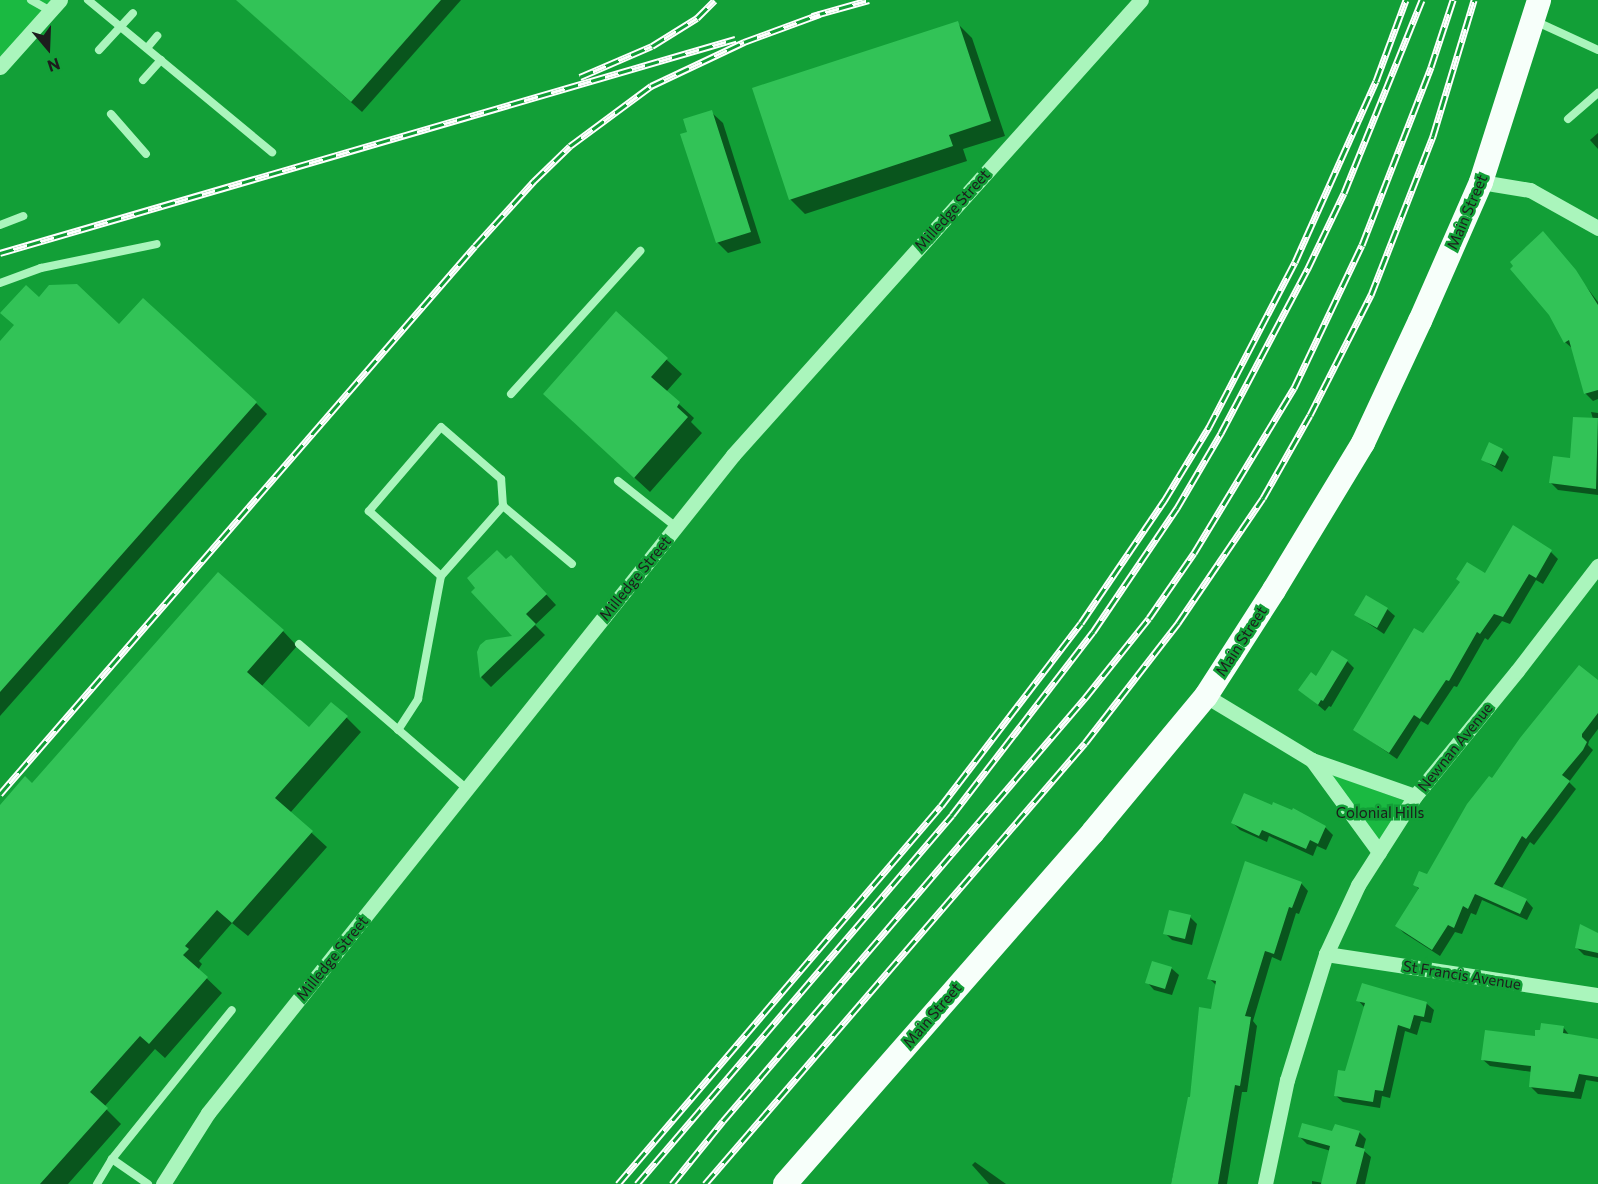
<!DOCTYPE html>
<style>
body{margin:0}
#map{position:relative;width:1598px;height:1184px;overflow:hidden;background:#129f37;font-family:Commissioner,sans-serif}
div>[style]{position:absolute}
.green>*{inset:0;background:#1ab941}
.shadow>*{inset:0;background:#0007}
.building>*{inset:0;background:#32c357}
.lane>*{height:8px;margin:-4px;padding:0 4px;transform-origin:4px;border-radius:4px;background:#aaf5bc}
.street>*{height:15px;margin:-7.5px;padding:0 7.5px;transform-origin:7.5px;border-radius:7.5px;background:#aaf5bc}
.primary>*{height:24px;margin:-12px;padding:0 12px;transform-origin:12px;border-radius:12px;background:#f7fffa}
.rail>*{height:7px;margin-top:-3.5px;transform-origin:0;background:repeating-linear-gradient(90deg,#129f37 0 14px,#fff 0 28px);box-sizing:border-box;border-block:2px solid #fff}
span{translate:-50% -50%;white-space:nowrap;text-align:center;line-height:1.15;-webkit-text-stroke:5px #129f37;paint-order:stroke}
.street-label{font-size:15px;color:#1d1d1d}
.park-label{font-size:15px;color:#1b1d1b}
.north{position:absolute;left:18px;top:18px;width:60px;height:60px;-webkit-text-stroke:4px #129f37;paint-order:stroke;rotate:161deg;font-size:16px;font-weight:700;line-height:24px;text-align:center;color:#1d1d1d}
.north::after{content:'';display:block;margin:auto;width:21px;height:27px;background:#1d1d1d;clip-path:polygon(50% 0,100% 100%,50% 72%,0 100%)}
</style>
<div id="map">
<div class="green">
<i style="clip-path:polygon(0 0,62px 0,12px 66px,0 65px)"></i>
<i style="clip-path:polygon(1319px 770px,1411px 803px,1383px 846px)"></i>
</div>
<div class="shadow">
<i style="clip-path:polygon(237px 0,461px 0,362px 112px)"></i>
<i style="clip-path:polygon(957px 23px,972px 38px,1005px 136px,963px 149px,967px 161px,805px 214px,790px 199px)"></i>
<i style="clip-path:polygon(711px 112px,723px 123px,761px 243px,728px 253px,717px 242px,689px 133px)"></i>
<i style="clip-path:polygon(1598px 133px,1598px 149px,1590px 140px)"></i>
<i style="clip-path:polygon(1550px 240px,1598px 302px,1598px 399px,1593px 401px,1585px 393px,1573px 349px,1565px 342px)"></i>
<i style="clip-path:polygon(39px 299px,119px 326px,256px 403px,267px 414px,0 716px,0 343px)"></i>
<i style="clip-path:polygon(616px 313px,682px 374px,666px 392px,694px 418px,691px 422px,702px 433px,650px 492px,560px 409px)"></i>
<i style="clip-path:polygon(1591px 412px,1598px 413px,1598px 495px,1558px 490px,1551px 483px,1572px 460px,1593px 419px)"></i>
<i style="clip-path:polygon(1502px 450px,1509px 457px,1502px 472px,1482px 459px)"></i>
<i style="clip-path:polygon(1551px 552px,1558px 559px,1543px 584px,1536px 580px,1510px 624px,1502px 621px,1488px 640px,1485px 638px,1457px 687px,1454px 686px,1428px 725px,1421px 721px,1397px 759px,1355px 730px,1423px 635px,1485px 575px)"></i>
<i style="clip-path:polygon(506px 561px,521px 567px,556px 605px,535px 625px,545px 635px,491px 687px,481px 677px,479px 652px,515px 636px,478px 588px)"></i>
<i style="clip-path:polygon(1387px 609px,1395px 616px,1384px 634px,1356px 615px)"></i>
<i style="clip-path:polygon(283px 631px,297px 646px,261px 687px,309px 729px,346px 717px,361px 732px,290px 813px,327px 847px,248px 936px,232px 923px,199px 961px,202px 964px,198px 970px,222px 993px,165px 1058px,155px 1049px,104px 1107px,121px 1124px,68px 1184px,0 1184px,0 807px)"></i>
<i style="clip-path:polygon(1347px 661px,1354px 668px,1331px 707px,1329px 706px,1325px 711px,1300px 690px)"></i>
<i style="clip-path:polygon(1598px 682px,1598px 729px,1589px 741px,1588px 745px,1593px 750px,1569px 782px,1576px 789px,1534px 845px,1530px 842px,1502px 888px,1526px 900px,1533px 908px,1527px 920px,1482px 900px,1476px 915px,1471px 913px,1462px 934px,1455px 932px,1440px 956px,1404px 933px,1397px 926px,1420px 890px,1415px 885px,1428px 876px,1492px 780px)"></i>
<i style="clip-path:polygon(1312px 822px,1326px 828px,1333px 835px,1326px 850px,1317px 846px,1313px 856px,1269px 836px,1267px 842px,1240px 830px,1233px 823px)"></i>
<i style="clip-path:polygon(1301px 883px,1308px 891px,1299px 914px,1296px 913px,1281px 961px,1272px 957px,1253px 1021px,1257px 1026px,1247px 1092px,1242px 1092px,1227px 1184px,1171px 1184px,1189px 1099px,1191px 1099px,1213px 1011px,1216px 985px,1209px 978px)"></i>
<i style="clip-path:polygon(1190px 917px,1197px 924px,1192px 945px,1172px 940px,1165px 933px)"></i>
<i style="clip-path:polygon(1598px 934px,1598px 958px,1584px 955px,1577px 948px)"></i>
<i style="clip-path:polygon(1171px 968px,1179px 975px,1172px 995px,1154px 990px,1147px 982px)"></i>
<i style="clip-path:polygon(1358px 1000px,1426px 1003px,1434px 1010px,1431px 1023px,1421px 1021px,1417px 1035px,1405px 1031px,1390px 1098px,1382px 1096px,1380px 1108px,1343px 1102px,1335px 1095px,1346px 1073px,1365px 1008px)"></i>
<i style="clip-path:polygon(1563px 1027px,1570px 1036px,1598px 1040px,1598px 1082px,1586px 1080px,1581px 1099px,1538px 1094px,1531px 1087px,1532px 1072px,1490px 1066px,1482px 1059px)"></i>
<i style="clip-path:polygon(1359px 1132px,1366px 1139px,1363px 1150px,1371px 1157px,1365px 1184px,1312px 1184px,1312px 1181px,1323px 1183px,1331px 1151px,1307px 1144px,1300px 1137px)"></i>
<i style="clip-path:polygon(975px 1162px,1006px 1184px,989px 1184px,972px 1165px)"></i>
</div>
<div class="building">
<i style="clip-path:polygon(236px 0,441px 0,351px 102px)"></i>
<i style="clip-path:polygon(958px 21px,991px 121px,949px 135px,953px 146px,789px 200px,752px 88px)"></i>
<i style="clip-path:polygon(712px 110px,751px 232px,716px 243px,680px 134px,687px 132px,683px 119px)"></i>
<i style="clip-path:polygon(1543px 231px,1576px 270px,1598px 305px,1598px 390px,1584px 394px,1569px 340px,1564px 343px,1549px 315px,1510px 269px,1513px 266px,1510px 262px)"></i>
<i style="clip-path:polygon(77px 284px,119px 324px,143px 298px,257px 402px,0 692px,0 341px,14px 325px,0 313px,26px 285px,39px 297px,49px 285px)"></i>
<i style="clip-path:polygon(616px 311px,668px 358px,651px 377px,680px 402px,677px 407px,688px 417px,634px 478px,543px 394px)"></i>
<i style="clip-path:polygon(1573px 417px,1598px 418px,1596px 489px,1549px 483px,1553px 456px,1570px 458px)"></i>
<i style="clip-path:polygon(1489px 442px,1503px 449px,1495px 466px,1481px 460px)"></i>
<i style="clip-path:polygon(1513px 525px,1552px 550px,1536px 578px,1529px 574px,1503px 617px,1494px 614px,1480px 634px,1477px 632px,1449px 681px,1446px 680px,1420px 719px,1414px 715px,1389px 753px,1353px 730px,1414px 628px,1423px 633px,1460px 582px,1456px 579px,1467px 562px,1485px 573px)"></i>
<i style="clip-path:polygon(497px 550px,506px 559px,511px 555px,547px 594px,526px 614px,536px 624px,480px 678px,477px 652px,480px 645px,486px 640px,512px 636px,471px 592px,475px 588px,467px 578px)"></i>
<i style="clip-path:polygon(218px 572px,284px 630px,247px 672px,309px 727px,331px 702px,348px 716px,275px 798px,313px 831px,232px 923px,217px 910px,185px 946px,189px 949px,183px 955px,208px 977px,149px 1044px,140px 1036px,90px 1092px,108px 1108px,40px 1184px,0 1184px,0 805px,25px 776px,32px 783px)"></i>
<i style="clip-path:polygon(1366px 595px,1388px 608px,1377px 628px,1354px 615px)"></i>
<i style="clip-path:polygon(1332px 650px,1348px 660px,1323px 701px,1321px 700px,1318px 705px,1298px 690px,1311px 672px,1316px 676px)"></i>
<i style="clip-path:polygon(1579px 665px,1598px 680px,1598px 713px,1582px 734px,1582px 737px,1587px 742px,1583px 750px,1562px 775px,1570px 781px,1526px 839px,1522px 836px,1494px 884px,1527px 899px,1520px 914px,1475px 894px,1468px 909px,1463px 906px,1454px 928px,1448px 925px,1432px 950px,1395px 926px,1419px 888px,1413px 885px,1419px 871px,1427px 874px,1467px 804px,1489px 776px,1492px 778px,1520px 738px)"></i>
<i style="clip-path:polygon(1244px 793px,1272px 805px,1273px 802px,1292px 810px,1293px 808px,1326px 826px,1318px 844px,1310px 840px,1306px 849px,1262px 830px,1259px 836px,1231px 823px)"></i>
<i style="clip-path:polygon(1245px 861px,1302px 882px,1292px 908px,1289px 907px,1274px 954px,1265px 951px,1245px 1016px,1251px 1017px,1240px 1086px,1235px 1085px,1218px 1184px,1171px 1184px,1188px 1097px,1190px 1097px,1199px 1007px,1211px 1009px,1216px 981px,1207px 979px)"></i>
<i style="clip-path:polygon(1169px 910px,1191px 915px,1185px 939px,1163px 934px)"></i>
<i style="clip-path:polygon(1580px 924px,1598px 933px,1598px 953px,1575px 948px)"></i>
<i style="clip-path:polygon(1152px 961px,1172px 967px,1165px 989px,1145px 983px)"></i>
<i style="clip-path:polygon(1362px 983px,1427px 1002px,1424px 1017px,1414px 1015px,1410px 1029px,1398px 1025px,1383px 1091px,1375px 1090px,1373px 1102px,1334px 1096px,1338px 1070px,1345px 1071px,1365px 1003px,1356px 1001px)"></i>
<i style="clip-path:polygon(1541px 1023px,1564px 1026px,1563px 1033px,1598px 1039px,1598px 1077px,1579px 1074px,1574px 1092px,1529px 1087px,1531px 1066px,1481px 1060px,1485px 1030px,1535px 1036px,1535px 1030px,1540px 1030px)"></i>
<i style="clip-path:polygon(1302px 1123px,1332px 1131px,1335px 1124px,1360px 1131px,1355px 1146px,1365px 1149px,1356px 1184px,1321px 1184px,1330px 1146px,1298px 1137px)"></i>
</div>
<div class="lane">
<i style="left:31px;top:0;width:23px;rotate:29deg"></i>
<i style="left:88px;top:0;width:239px;rotate:39.6deg"></i>
<i style="left:1535px;top:21px;width:69px;rotate:24.7deg"></i>
<i style="left:147px;top:48px;width:16px;rotate:-50deg"></i>
<i style="left:99px;top:50px;width:50px;rotate:-47.4deg"></i>
<i style="left:143px;top:80px;width:27px;rotate:-48deg"></i>
<i style="left:111px;top:114px;width:53px;rotate:48.8deg"></i>
<i style="left:1568px;top:119px;width:40px;rotate:-41deg"></i>
<i style="left:0;top:225px;width:25px;rotate:-21deg"></i>
<i style="left:0;top:283px;width:44px;rotate:-20.1deg"></i>
<i style="left:41px;top:268px;width:118px;rotate:-11.7deg"></i>
<i style="left:511px;top:394px;width:193px;rotate:-47.9deg"></i>
<i style="left:618px;top:481px;width:74px;rotate:38.4deg"></i>
<i style="left:503px;top:506px;width:90px;rotate:40deg"></i>
<i style="left:299px;top:644px;width:222px;rotate:40.8deg"></i>
<i style="left:398px;top:730px;width:37px;rotate:-57deg"></i>
<i style="left:418px;top:699px;width:125px;rotate:-79.4deg"></i>
<i style="left:441px;top:576px;width:94px;rotate:-48.5deg"></i>
<i style="left:503px;top:506px;width:27px;rotate:-94deg"></i>
<i style="left:501px;top:479px;width:79px;rotate:-139.1deg"></i>
<i style="left:441px;top:427px;width:111px;rotate:130.6deg"></i>
<i style="left:369px;top:511px;width:97px;rotate:42.1deg"></i>
<i style="left:97px;top:1184px;width:29px;rotate:-59deg"></i>
<i style="left:148px;top:1184px;width:44px;rotate:-145.2deg"></i>
<i style="left:112px;top:1159px;width:191px;rotate:-51.2deg"></i>
</div>
<div class="street">
<i style="left:0;top:67px;width:90px;rotate:-48.2deg"></i>
<i style="left:1481px;top:182px;width:50px;rotate:9.3deg"></i>
<i style="left:1530px;top:190px;width:78px;rotate:29.2deg"></i>
<i style="left:1206px;top:696px;width:124px;rotate:31.1deg"></i>
<i style="left:1312px;top:760px;width:109px;rotate:19.3deg"></i>
<i style="left:1312px;top:760px;width:114px;rotate:53.9deg"></i>
<i style="left:1326px;top:954px;width:275px;rotate:8.6deg"></i>
<i style="left:163px;top:1184px;width:84px;rotate:-57.6deg"></i>
<i style="left:208px;top:1113px;width:842px;rotate:-51.41deg"></i>
<i style="left:733px;top:455px;width:611px;rotate:-48.12deg"></i>
<i style="left:1265px;top:1184px;width:106px;rotate:-78.1deg"></i>
<i style="left:1287px;top:1080px;width:132px;rotate:-72.8deg"></i>
<i style="left:1326px;top:954px;width:76px;rotate:-65.1deg"></i>
<i style="left:1358px;top:885px;width:106px;rotate:-57.4deg"></i>
<i style="left:1415px;top:796px;width:161px;rotate:-50.8deg"></i>
<i style="left:1517px;top:671px;width:133px;rotate:-52.4deg"></i>
</div>
<div class="primary">
<i style="left:785px;top:1184px;width:468px;rotate:-48.8deg"></i>
<i style="left:1093px;top:832px;width:177px;rotate:-50.3deg"></i>
<i style="left:1206px;top:696px;width:126px;rotate:-57.3deg"></i>
<i style="left:1274px;top:590px;width:172px;rotate:-58.8deg"></i>
<i style="left:1363px;top:443px;width:135px;rotate:-65deg"></i>
<i style="left:1420px;top:321px;width:152px;rotate:-66.3deg"></i>
<i style="left:1481px;top:182px;width:191px;rotate:-72.3deg"></i>
</div>
<div class="rail">
<i style="left:812px;top:16px;width:59px;rotate:-15.7deg"></i>
<i style="left:580px;top:77px;width:78px;rotate:-23.3deg"></i>
<i style="left:652px;top:46px;width:53px;rotate:-31.9deg"></i>
<i style="left:697px;top:18px;width:25px;rotate:-45deg"></i>
<i style="left:0;top:253px;width:766px;rotate:-16.23deg"></i>
<i style="left:0;top:794px;width:725px;rotate:-49.08deg"></i>
<i style="left:475px;top:246px;width:88px;rotate:-47.8deg"></i>
<i style="left:534px;top:181px;width:50px;rotate:-44.2deg"></i>
<i style="left:570px;top:146px;width:101px;rotate:-36.5deg"></i>
<i style="left:651px;top:86px;width:103px;rotate:-25.3deg"></i>
<i style="left:744px;top:42px;width:81px;rotate:-20.2deg"></i>
<i style="left:618px;top:1184px;width:497px;rotate:-49.5deg"></i>
<i style="left:941px;top:806px;width:230px;rotate:-52.6deg"></i>
<i style="left:1081px;top:623px;width:148px;rotate:-55.8deg"></i>
<i style="left:1164px;top:501px;width:87px;rotate:-58.7deg"></i>
<i style="left:1209px;top:427px;width:186px;rotate:-62.5deg"></i>
<i style="left:1295px;top:262px;width:198px;rotate:-65.9deg"></i>
<i style="left:1376px;top:81px;width:86px;rotate:-69.7deg"></i>
<i style="left:637px;top:1184px;width:485px;rotate:-49.5deg"></i>
<i style="left:952px;top:815px;width:231px;rotate:-52.4deg"></i>
<i style="left:1093px;top:632px;width:150px;rotate:-55.9deg"></i>
<i style="left:1177px;top:508px;width:87px;rotate:-59.6deg"></i>
<i style="left:1221px;top:433px;width:187px;rotate:-62.2deg"></i>
<i style="left:1308px;top:268px;width:83px;rotate:-64.4deg"></i>
<i style="left:1344px;top:193px;width:208px;rotate:-68deg"></i>
<i style="left:672px;top:1184px;width:81px;rotate:-51deg"></i>
<i style="left:723px;top:1121px;width:557px;rotate:-49.44deg"></i>
<i style="left:1085px;top:698px;width:102px;rotate:-51.3deg"></i>
<i style="left:1149px;top:618px;width:79px;rotate:-55.3deg"></i>
<i style="left:1194px;top:553px;width:193px;rotate:-58.8deg"></i>
<i style="left:1294px;top:388px;width:158px;rotate:-64.6deg"></i>
<i style="left:1362px;top:245px;width:191px;rotate:-68.8deg"></i>
<i style="left:1431px;top:67px;width:71px;rotate:-71.8deg"></i>
<i style="left:705px;top:1184px;width:582px;rotate:-49.25deg"></i>
<i style="left:1085px;top:743px;width:152px;rotate:-52.2deg"></i>
<i style="left:1178px;top:623px;width:151px;rotate:-55.8deg"></i>
<i style="left:1263px;top:498px;width:95px;rotate:-60.5deg"></i>
<i style="left:1310px;top:415px;width:135px;rotate:-63.1deg"></i>
<i style="left:1371px;top:295px;width:171px;rotate:-68.7deg"></i>
<i style="left:1433px;top:136px;width:142px;rotate:-73.2deg"></i>
</div>
<div class="street-label">
<span style="left:952px;top:210px;rotate:-48deg">Milledge Street</span>
<span style="left:1467px;top:212px;rotate:-67deg">Main Street</span>
<span style="left:635px;top:578px;rotate:-51deg">Milledge Street</span>
<span style="left:1241px;top:641px;rotate:-57deg">Main Street</span>
<span style="left:1455px;top:747px;rotate:-51deg">Newnan Avenue</span>
<span style="left:332px;top:958px;rotate:-51deg">Milledge Street</span>
<span style="left:1462px;top:975px;rotate:9deg">St Francis Avenue</span>
<span style="left:932px;top:1015px;rotate:-49deg">Main Street</span>
</div>
<div class="park-label">
<span style="left:1380px;top:813px">Colonial Hills</span>
</div>
<div class="north">N</div>
</div>
